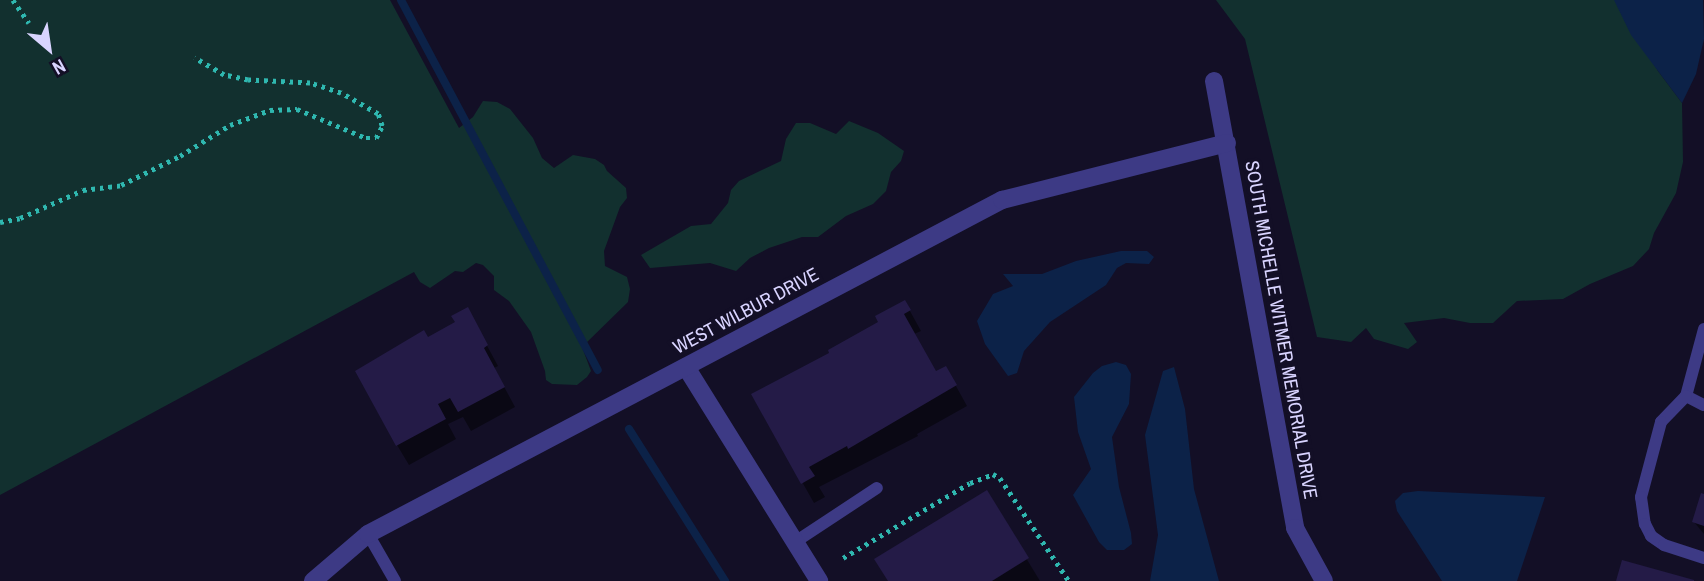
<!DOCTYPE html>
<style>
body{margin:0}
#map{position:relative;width:1704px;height:581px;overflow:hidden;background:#130f26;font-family:"Archivo Narrow",sans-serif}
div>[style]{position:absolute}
.green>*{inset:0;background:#12302f}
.water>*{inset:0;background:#0c2248}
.shadow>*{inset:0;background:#0007}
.stream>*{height:8px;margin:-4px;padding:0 4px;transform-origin:4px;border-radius:4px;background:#0c2248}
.building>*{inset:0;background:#241b47}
.path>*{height:4.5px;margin-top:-2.25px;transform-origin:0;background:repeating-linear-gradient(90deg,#2fb8b0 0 3.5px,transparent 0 8.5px)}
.service>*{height:12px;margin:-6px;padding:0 6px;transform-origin:6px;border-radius:6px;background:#3d3a85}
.minor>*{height:18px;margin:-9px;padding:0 9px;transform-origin:9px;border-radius:9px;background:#3d3a85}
span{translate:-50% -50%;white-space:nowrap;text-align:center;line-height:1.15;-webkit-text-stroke:7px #130f26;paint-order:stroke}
.street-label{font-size:19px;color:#d9d4ff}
.north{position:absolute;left:14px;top:14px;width:70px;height:70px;-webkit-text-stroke:5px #130f26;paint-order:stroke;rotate:151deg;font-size:19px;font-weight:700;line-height:28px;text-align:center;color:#d9d4ff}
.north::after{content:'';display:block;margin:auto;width:24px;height:32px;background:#d9d4ff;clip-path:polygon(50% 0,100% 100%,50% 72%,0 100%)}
</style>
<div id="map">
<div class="green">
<i style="clip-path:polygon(0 0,390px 0,459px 128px,473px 117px,483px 101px,497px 102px,510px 109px,533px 138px,542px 158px,554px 168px,573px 155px,595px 159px,604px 165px,607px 171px,626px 188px,627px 198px,620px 207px,604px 251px,605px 266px,627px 277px,630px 289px,628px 302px,582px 347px,591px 371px,587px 377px,577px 385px,552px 384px,546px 380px,545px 371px,531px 332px,509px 301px,494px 290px,494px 276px,483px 265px,476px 263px,463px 272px,455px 271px,430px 288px,420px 282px,414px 272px,0 495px)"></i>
<i style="clip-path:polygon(1216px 0,1615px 0,1658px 71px,1682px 103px,1683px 162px,1676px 193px,1654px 233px,1649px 249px,1633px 266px,1590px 284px,1563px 299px,1517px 301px,1493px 323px,1470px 323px,1444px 318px,1404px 323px,1417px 342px,1408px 349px,1374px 339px,1366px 328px,1351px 342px,1317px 337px,1245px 39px)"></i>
<i style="clip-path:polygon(849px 121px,878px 133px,904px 151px,901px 161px,891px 172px,886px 191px,873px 204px,846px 216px,818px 237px,802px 237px,769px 248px,750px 258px,736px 271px,710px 263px,650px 268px,641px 255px,691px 226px,711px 224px,728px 203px,731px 190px,739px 181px,781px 161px,786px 139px,796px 123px,810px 123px,836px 134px)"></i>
</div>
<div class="water">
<i style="clip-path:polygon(1614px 0,1703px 0,1704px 39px,1696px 74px,1682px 103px,1631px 35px)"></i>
<i style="clip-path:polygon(1121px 251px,1147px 251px,1154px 257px,1149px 264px,1126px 263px,1117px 268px,1106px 285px,1050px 322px,1024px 351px,1017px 373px,1008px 376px,985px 344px,977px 321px,993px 294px,1013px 286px,1003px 274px,1042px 274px,1076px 261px)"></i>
<i style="clip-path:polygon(1116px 362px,1126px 365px,1131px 374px,1129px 404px,1112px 437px,1119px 487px,1131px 533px,1132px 544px,1124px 550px,1107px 550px,1099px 542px,1073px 495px,1091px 469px,1078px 432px,1074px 397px,1093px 373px,1102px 366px)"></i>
<i style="clip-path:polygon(1174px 367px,1185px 409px,1194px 489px,1219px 581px,1150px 581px,1158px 535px,1145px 435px,1163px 371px)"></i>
<i style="clip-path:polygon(1418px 491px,1545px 497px,1517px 581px,1442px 581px,1397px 511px,1395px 501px,1403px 493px)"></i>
</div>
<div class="shadow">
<i style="clip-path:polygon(905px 302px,921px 331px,914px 334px,936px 374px,946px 368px,967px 406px,917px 434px,918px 436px,819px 487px,825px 497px,814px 503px,753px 395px,832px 354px,880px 322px)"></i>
<i style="clip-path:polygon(478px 329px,498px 366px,494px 368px,515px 407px,471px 431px,463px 417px,448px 424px,456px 439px,409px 465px,397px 445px,427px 339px)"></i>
<i style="clip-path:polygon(986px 492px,1040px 581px,889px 581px)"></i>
<i style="clip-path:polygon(1704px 496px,1704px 534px,1694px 522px)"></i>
</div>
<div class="stream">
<i style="left:401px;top:0;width:419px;rotate:62deg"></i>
<i style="left:629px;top:429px;width:180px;rotate:57.7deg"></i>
</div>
<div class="building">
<i style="clip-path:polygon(905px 300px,911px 310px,904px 314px,936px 371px,946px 366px,957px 385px,848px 449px,847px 446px,809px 467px,815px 476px,801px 484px,751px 394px,829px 353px,828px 350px,878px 322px,875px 316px)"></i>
<i style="clip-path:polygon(468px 307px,488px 345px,484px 348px,505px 387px,458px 412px,450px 398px,438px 404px,446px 419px,396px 446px,355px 371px,424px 330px,428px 337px,455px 322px,451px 316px)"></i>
<i style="clip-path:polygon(987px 490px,1029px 558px,992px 581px,888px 581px,874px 559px)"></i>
<i style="clip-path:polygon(1701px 493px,1704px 494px,1704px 526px,1692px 522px)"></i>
<i style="clip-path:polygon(1622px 560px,1694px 580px,1694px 581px,1616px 581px)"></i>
</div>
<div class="path">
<i style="left:13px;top:0;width:28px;rotate:55deg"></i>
<i style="left:0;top:222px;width:20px;rotate:-11deg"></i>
<i style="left:20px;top:218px;width:69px;rotate:-24deg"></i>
<i style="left:83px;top:190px;width:38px;rotate:-7deg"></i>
<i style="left:121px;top:185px;width:66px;rotate:-26.2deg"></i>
<i style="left:180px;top:156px;width:59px;rotate:-31.8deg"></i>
<i style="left:230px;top:125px;width:43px;rotate:-20.6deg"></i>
<i style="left:270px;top:110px;width:27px;rotate:-2deg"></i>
<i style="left:297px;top:109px;width:75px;rotate:22.8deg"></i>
<i style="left:366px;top:138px;width:10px"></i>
<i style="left:376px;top:138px;width:13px;rotate:-63deg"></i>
<i style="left:382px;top:126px;width:13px;rotate:-108deg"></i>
<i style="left:378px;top:114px;width:43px;rotate:-150.4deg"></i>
<i style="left:341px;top:93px;width:33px;rotate:-162deg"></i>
<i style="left:310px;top:83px;width:62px;rotate:-177.2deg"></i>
<i style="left:248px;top:80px;width:25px;rotate:-168deg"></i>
<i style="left:224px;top:75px;width:34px;rotate:-150deg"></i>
<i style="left:843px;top:558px;width:147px;rotate:-30.6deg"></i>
<i style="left:970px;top:483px;width:25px;rotate:-21deg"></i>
<i style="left:993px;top:474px;width:8px;rotate:30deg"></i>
<i style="left:1000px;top:478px;width:124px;rotate:56.2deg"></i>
</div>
<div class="service">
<i style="left:1704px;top:329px;width:69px;rotate:105deg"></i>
<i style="left:1686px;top:396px;width:20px;rotate:27deg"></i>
<i style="left:1686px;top:396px;width:36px;rotate:134deg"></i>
<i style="left:1661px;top:422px;width:78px;rotate:104.9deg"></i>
<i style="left:1641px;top:497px;width:27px;rotate:82deg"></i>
<i style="left:1645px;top:524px;width:13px;rotate:63deg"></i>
<i style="left:1651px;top:536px;width:16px;rotate:35deg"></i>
<i style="left:1664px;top:545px;width:42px;rotate:18deg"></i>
<i style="left:368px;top:534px;width:54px;rotate:60.1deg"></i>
<i style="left:795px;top:542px;width:98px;rotate:-33.4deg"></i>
</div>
<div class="minor">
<i style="left:1214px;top:81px;width:454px;rotate:79.7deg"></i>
<i style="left:1295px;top:528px;width:60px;rotate:61.3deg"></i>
<i style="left:686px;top:367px;width:252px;rotate:58.1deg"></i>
<i style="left:313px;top:581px;width:72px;rotate:-40.5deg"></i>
<i style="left:368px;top:534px;width:717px;rotate:-27.78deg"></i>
<i style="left:1002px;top:200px;width:232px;rotate:-14.2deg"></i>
</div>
<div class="street-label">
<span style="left:746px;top:311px;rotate:-28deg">WEST WILBUR DRIVE</span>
<span style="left:1281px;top:330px;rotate:80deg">SOUTH MICHELLE WITMER MEMORIAL DRIVE</span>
</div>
<div class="north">N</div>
</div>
